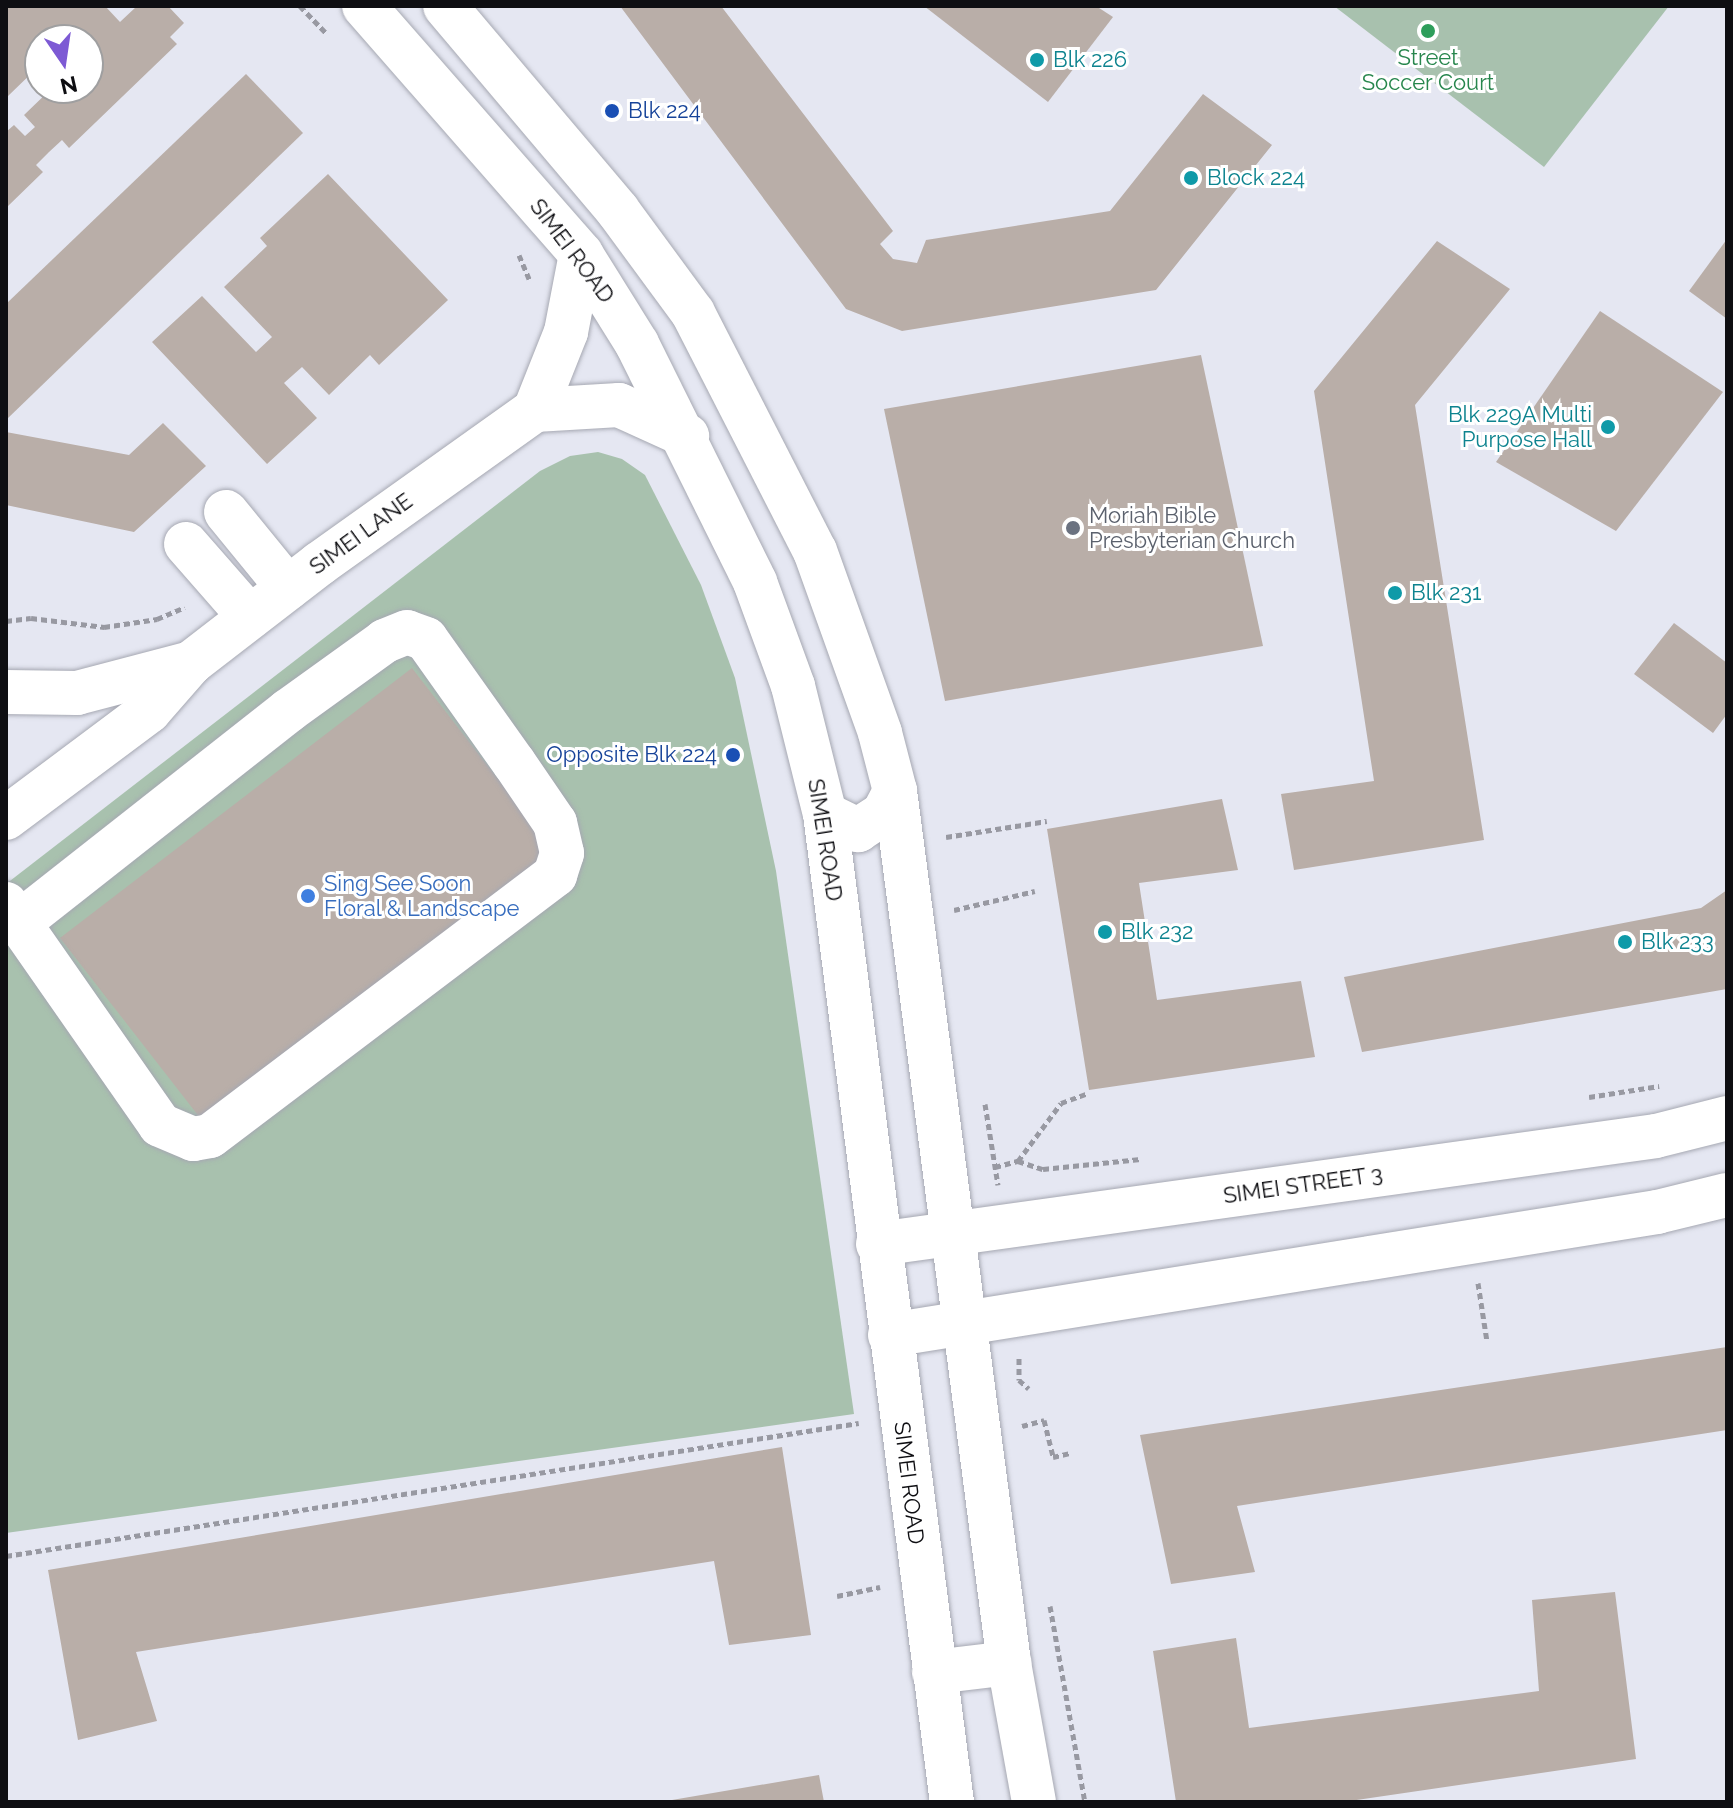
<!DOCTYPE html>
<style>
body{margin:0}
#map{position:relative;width:1733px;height:1808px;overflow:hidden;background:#e5e7f2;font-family:Raleway,sans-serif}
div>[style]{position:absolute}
.green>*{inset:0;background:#a8c1ae}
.building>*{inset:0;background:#b9aea8}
.path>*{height:5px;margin-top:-2.5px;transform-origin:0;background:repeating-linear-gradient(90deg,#9899a2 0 6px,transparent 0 10px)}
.roads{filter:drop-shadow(0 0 2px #a6a8b2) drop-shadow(0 0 2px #a6a8b2)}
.minor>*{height:44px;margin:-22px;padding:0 22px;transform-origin:22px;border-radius:22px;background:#fff}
.major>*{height:44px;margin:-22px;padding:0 22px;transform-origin:22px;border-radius:22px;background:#fff}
.dots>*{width:22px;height:22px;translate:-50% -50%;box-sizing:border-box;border:4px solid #fff;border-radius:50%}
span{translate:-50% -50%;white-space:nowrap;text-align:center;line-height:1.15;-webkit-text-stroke:6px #fff;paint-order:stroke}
.leisure-label{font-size:22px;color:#27864d}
.culture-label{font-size:22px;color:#0d838f}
.left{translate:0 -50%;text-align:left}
.right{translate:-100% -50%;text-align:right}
.transit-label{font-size:22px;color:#164399}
.street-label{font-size:22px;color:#0e0e12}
.worship-label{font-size:22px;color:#5b616d}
.shop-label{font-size:22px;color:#366cbe}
.frame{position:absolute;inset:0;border:8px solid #0e0e12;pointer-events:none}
.north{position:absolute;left:24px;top:24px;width:80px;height:80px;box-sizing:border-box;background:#fff;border:2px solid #9f9fa0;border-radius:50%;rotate:167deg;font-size:22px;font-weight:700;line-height:32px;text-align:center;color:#0e0e12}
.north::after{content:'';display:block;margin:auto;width:28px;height:36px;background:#7d5ad4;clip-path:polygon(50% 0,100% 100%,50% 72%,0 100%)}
</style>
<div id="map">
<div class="green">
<i style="clip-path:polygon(1334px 6px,1669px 6px,1544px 167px)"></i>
<i style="clip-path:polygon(598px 452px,622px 459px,645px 475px,701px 585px,735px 678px,776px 871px,854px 1414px,6px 1533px,6px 884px,540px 471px,570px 456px)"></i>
</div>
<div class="building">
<i style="clip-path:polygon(6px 6px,105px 6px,120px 22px,137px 6px,168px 6px,184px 23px,170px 37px,177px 44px,69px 148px,62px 140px,49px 152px,36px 165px,43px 172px,6px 208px,6px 132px,14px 125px,25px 136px,35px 127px,24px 115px,52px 88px,88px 88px,88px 40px,40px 40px,40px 65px,6px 98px)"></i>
<i style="clip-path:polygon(620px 6px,721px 6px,893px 231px,880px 244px,893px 259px,917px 263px,926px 240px,1110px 211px,1203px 94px,1272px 145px,1156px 290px,902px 331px,846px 309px)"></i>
<i style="clip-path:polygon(924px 6px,1096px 6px,1113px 17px,1048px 102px)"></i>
<i style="clip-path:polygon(246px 74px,303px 133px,6px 420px,6px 304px)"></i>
<i style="clip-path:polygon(328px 174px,448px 300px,379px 365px,370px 355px,329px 395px,302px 367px,284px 383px,317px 418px,267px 464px,152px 342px,202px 296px,256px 352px,272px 337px,224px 287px,267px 246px,260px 238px)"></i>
<i style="clip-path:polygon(1727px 239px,1727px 319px,1689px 291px)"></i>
<i style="clip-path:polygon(1437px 241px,1510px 289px,1415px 405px,1484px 840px,1294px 870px,1281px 794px,1374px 781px,1314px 391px)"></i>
<i style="clip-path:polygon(1600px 311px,1723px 392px,1616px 531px,1496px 462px)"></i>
<i style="clip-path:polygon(1201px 355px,1263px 646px,945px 701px,884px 409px)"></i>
<i style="clip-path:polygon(163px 423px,206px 466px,134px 532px,6px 505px,6px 432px,129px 455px)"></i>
<i style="clip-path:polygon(1674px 623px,1727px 663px,1727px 714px,1713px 733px,1634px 674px)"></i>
<i style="clip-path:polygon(412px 668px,555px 853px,204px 1123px,60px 938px)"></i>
<i style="clip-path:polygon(1222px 799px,1238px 870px,1139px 883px,1157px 1000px,1301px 981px,1315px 1057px,1089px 1090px,1047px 829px)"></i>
<i style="clip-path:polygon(1727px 890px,1727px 989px,1362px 1052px,1344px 977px,1701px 908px)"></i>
<i style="clip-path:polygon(1727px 1347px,1727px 1430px,1237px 1506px,1255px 1572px,1171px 1584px,1140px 1435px)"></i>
<i style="clip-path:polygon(782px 1447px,811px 1635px,729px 1645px,714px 1561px,136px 1652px,157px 1721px,78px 1740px,48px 1570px)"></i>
<i style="clip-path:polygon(1615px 1592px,1636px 1759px,1343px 1802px,1176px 1802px,1153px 1651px,1236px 1638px,1249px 1728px,1539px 1691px,1532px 1600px)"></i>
<i style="clip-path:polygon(819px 1775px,824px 1802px,672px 1802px,672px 1800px)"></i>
</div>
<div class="path">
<i style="left:300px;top:6px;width:39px;rotate:46deg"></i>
<i style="left:519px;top:255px;width:26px;rotate:67deg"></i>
<i style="left:6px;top:621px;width:25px;rotate:-7deg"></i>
<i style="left:31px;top:618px;width:74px;rotate:7deg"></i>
<i style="left:104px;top:627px;width:54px;rotate:-8.6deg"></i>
<i style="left:157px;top:619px;width:30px;rotate:-23deg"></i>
<i style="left:946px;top:837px;width:102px;rotate:-9deg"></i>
<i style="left:954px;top:910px;width:83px;rotate:-13.2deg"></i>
<i style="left:1589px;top:1097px;width:71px;rotate:-8.9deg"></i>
<i style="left:985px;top:1104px;width:82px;rotate:80.9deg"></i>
<i style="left:1018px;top:1161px;width:26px;rotate:18deg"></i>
<i style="left:1043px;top:1169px;width:98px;rotate:-5.9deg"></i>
<i style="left:995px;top:1167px;width:24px;rotate:-15deg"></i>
<i style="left:1018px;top:1161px;width:72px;rotate:-53.4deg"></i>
<i style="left:1061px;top:1103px;width:27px;rotate:-20deg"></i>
<i style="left:1478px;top:1283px;width:59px;rotate:81.2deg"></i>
<i style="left:1019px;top:1358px;width:22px;rotate:90deg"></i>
<i style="left:1019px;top:1380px;width:13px;rotate:42deg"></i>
<i style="left:1022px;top:1426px;width:23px;rotate:-15deg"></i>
<i style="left:1044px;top:1420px;width:38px;rotate:76deg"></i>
<i style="left:1053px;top:1457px;width:17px;rotate:-13deg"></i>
<i style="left:6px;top:1556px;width:863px;rotate:-8.86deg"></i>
<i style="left:837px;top:1596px;width:44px;rotate:-11.8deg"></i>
<i style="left:1050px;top:1606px;width:199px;rotate:79.9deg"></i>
</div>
<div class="roads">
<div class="minor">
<i style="left:535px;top:410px;width:84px;rotate:-68.3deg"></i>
<i style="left:566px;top:332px;width:79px;rotate:-79.1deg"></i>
<i style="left:226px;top:512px;width:98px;rotate:50.8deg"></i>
<i style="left:186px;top:544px;width:97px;rotate:48.8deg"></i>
<i style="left:6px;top:692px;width:71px;rotate:0.8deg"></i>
<i style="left:77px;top:693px;width:118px;rotate:-14.7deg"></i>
<i style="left:6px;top:818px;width:179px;rotate:-36.8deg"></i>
<i style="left:149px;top:711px;width:64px;rotate:-48.8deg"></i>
<i style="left:191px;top:663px;width:162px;rotate:-37.7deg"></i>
<i style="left:319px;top:564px;width:265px;rotate:-35.5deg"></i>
<i style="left:535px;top:410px;width:84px;rotate:-3.4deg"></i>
<i style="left:619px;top:405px;width:75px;rotate:24.5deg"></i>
<i style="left:6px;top:904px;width:269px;rotate:55.1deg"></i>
<i style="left:160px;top:1125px;width:36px;rotate:23deg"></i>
<i style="left:193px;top:1139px;width:17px;rotate:-10deg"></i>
<i style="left:210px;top:1136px;width:433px;rotate:-37.1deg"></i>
<i style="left:555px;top:875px;width:23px;rotate:-72deg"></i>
<i style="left:562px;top:853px;width:31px;rotate:-103deg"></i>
<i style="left:555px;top:823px;width:73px;rotate:-124.3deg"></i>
<i style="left:514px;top:763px;width:152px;rotate:-125.4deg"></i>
<i style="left:426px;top:639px;width:20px;rotate:-160deg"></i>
<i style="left:407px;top:632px;width:24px;rotate:158deg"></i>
<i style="left:385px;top:641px;width:120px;rotate:144.2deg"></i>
<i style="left:288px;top:711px;width:342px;rotate:141.8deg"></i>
<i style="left:934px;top:1672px;width:76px;rotate:-6.8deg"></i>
</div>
<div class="major">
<i style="left:364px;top:6px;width:330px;rotate:48.8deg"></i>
<i style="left:581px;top:254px;width:106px;rotate:58.1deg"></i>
<i style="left:637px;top:344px;width:266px;rotate:63.6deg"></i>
<i style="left:755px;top:582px;width:111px;rotate:69.9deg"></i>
<i style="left:793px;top:686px;width:132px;rotate:76deg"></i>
<i style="left:825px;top:814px;width:996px;rotate:82.68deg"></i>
<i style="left:445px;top:6px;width:268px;rotate:49.8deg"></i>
<i style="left:618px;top:211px;width:127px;rotate:53.7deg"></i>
<i style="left:693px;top:313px;width:267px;rotate:62.9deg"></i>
<i style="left:815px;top:551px;width:193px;rotate:70.3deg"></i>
<i style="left:880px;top:733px;width:60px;rotate:75.5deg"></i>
<i style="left:895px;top:791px;width:879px;rotate:82.55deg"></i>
<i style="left:1009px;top:1663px;width:141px;rotate:79.8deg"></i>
<i style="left:825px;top:814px;width:37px;rotate:26deg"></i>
<i style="left:858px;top:830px;width:30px;rotate:-33deg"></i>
<i style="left:883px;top:814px;width:26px;rotate:-62deg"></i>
<i style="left:878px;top:1244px;width:785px;rotate:-7.9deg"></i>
<i style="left:1656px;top:1136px;width:73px;rotate:-14.2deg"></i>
<i style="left:890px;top:1335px;width:777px;rotate:-9.11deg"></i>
<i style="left:1657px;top:1212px;width:72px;rotate:-13.7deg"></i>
</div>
</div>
<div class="dots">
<i style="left:1428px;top:31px;background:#2e9e5b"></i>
<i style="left:1037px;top:60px;background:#0f9aa8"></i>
<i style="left:612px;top:111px;background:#1a4fb4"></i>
<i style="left:1191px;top:178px;background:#0f9aa8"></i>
<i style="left:1608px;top:427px;background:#0f9aa8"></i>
<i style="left:1073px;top:528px;background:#6b7280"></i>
<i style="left:1395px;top:593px;background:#0f9aa8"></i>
<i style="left:733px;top:755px;background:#1a4fb4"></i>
<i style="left:308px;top:896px;background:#3f7fe0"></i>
<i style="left:1105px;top:932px;background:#0f9aa8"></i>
<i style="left:1625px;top:942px;background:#0f9aa8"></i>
</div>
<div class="leisure-label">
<span style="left:1428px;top:70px">Street<br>Soccer Court</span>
</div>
<div class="culture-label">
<span class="left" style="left:1053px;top:60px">Blk 226</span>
<span class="left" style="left:1207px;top:178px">Block 224</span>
<span class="right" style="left:1592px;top:427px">Blk 229A Multi<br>Purpose Hall</span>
<span class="left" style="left:1411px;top:593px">Blk 231</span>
<span class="left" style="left:1121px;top:932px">Blk 232</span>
<span class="left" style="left:1641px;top:942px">Blk 233</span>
</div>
<div class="transit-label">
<span class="left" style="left:628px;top:111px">Blk 224</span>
<span class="right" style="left:717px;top:755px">Opposite Blk 224</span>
</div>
<div class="street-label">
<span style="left:572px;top:251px;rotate:53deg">SIMEI ROAD</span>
<span style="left:361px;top:534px;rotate:-36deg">SIMEI LANE</span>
<span style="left:825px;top:840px;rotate:81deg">SIMEI ROAD</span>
<span style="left:1303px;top:1185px;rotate:-8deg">SIMEI STREET 3</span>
<span style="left:909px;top:1483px;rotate:83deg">SIMEI ROAD</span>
</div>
<div class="worship-label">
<span class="left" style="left:1089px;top:528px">Moriah Bible<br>Presbyterian Church</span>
</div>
<div class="shop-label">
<span class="left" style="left:324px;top:896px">Sing See Soon<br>Floral &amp; Landscape</span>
</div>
<div class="frame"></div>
<div class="north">N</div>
</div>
